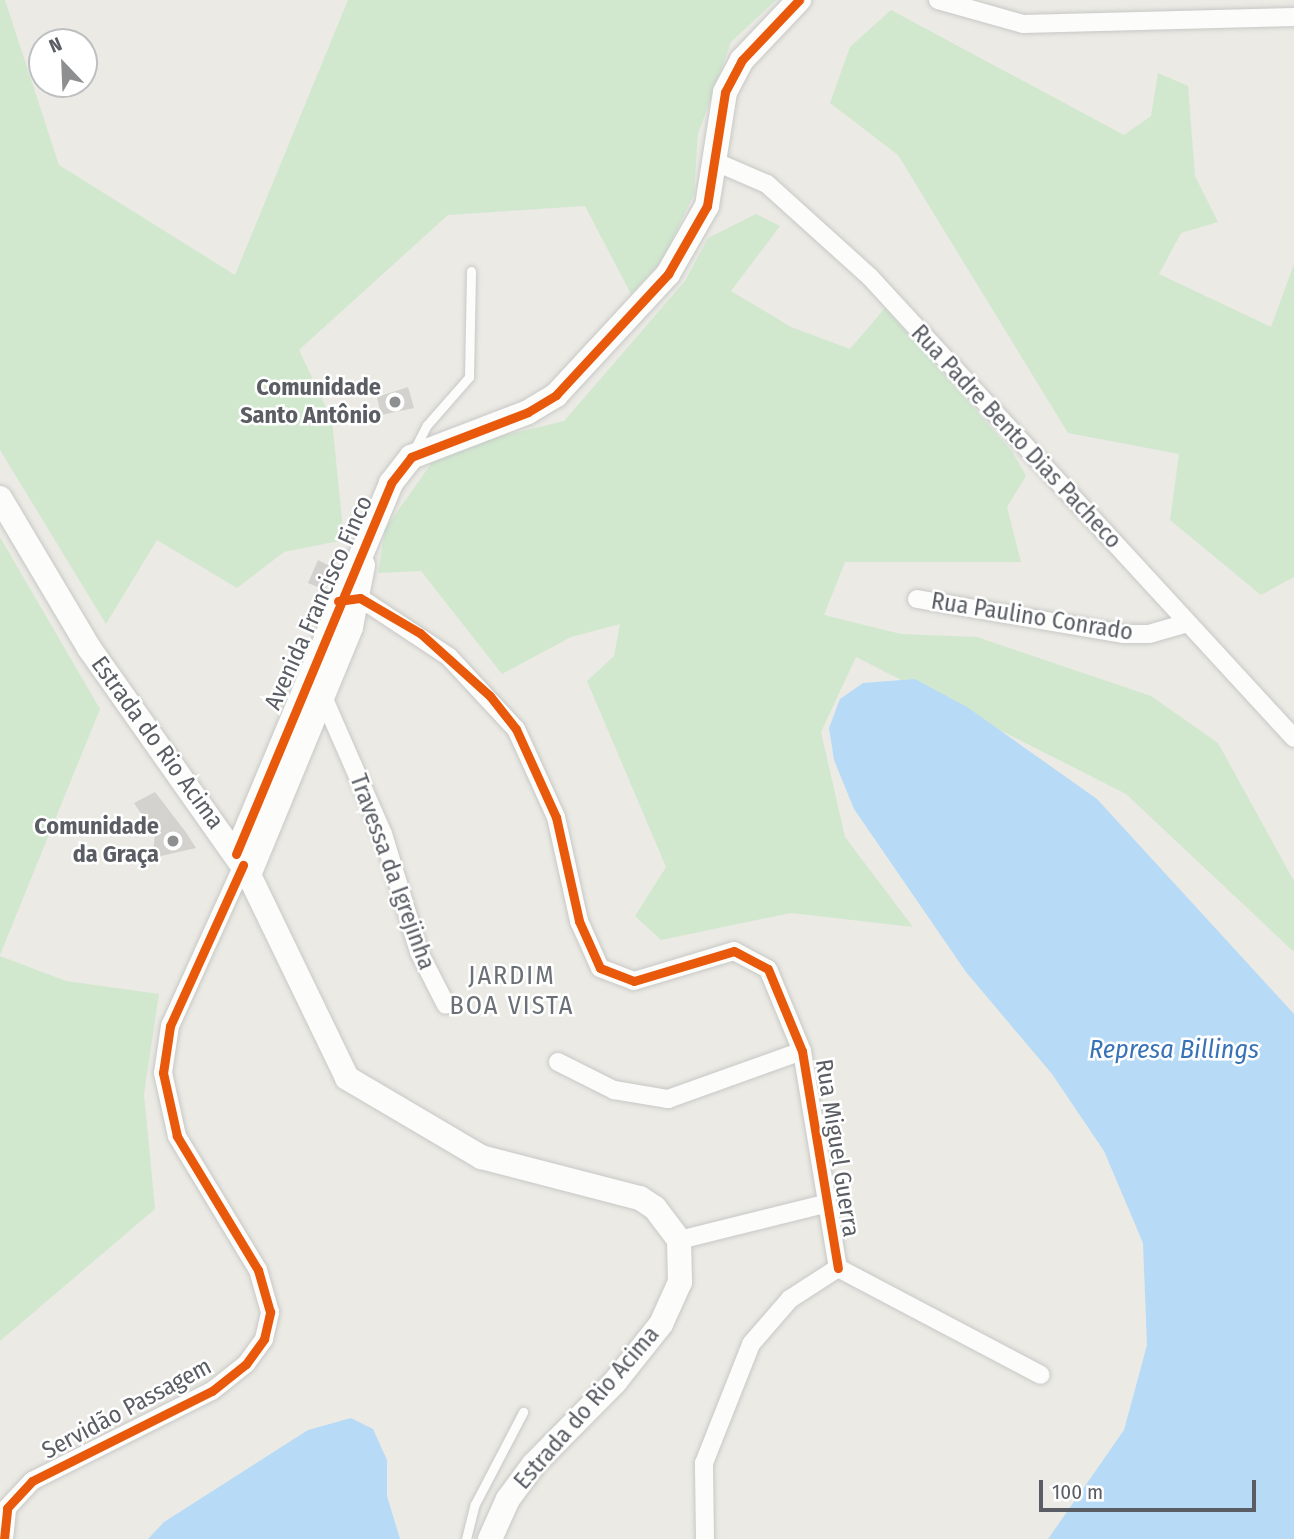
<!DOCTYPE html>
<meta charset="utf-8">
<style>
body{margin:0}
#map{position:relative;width:1294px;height:1539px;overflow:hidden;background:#ebeae4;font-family:"Fira Sans Condensed",sans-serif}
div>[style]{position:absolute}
.green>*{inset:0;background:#d1e8cf}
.water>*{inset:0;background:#b7dbf7}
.building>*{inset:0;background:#d3d2ce}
.roads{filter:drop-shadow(0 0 2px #c7c8c7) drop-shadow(0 0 2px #c7c8c7)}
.lane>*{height:9px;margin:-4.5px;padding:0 4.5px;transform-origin:4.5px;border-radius:4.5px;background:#fcfcfb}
.street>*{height:18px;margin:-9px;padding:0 9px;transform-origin:9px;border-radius:9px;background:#fcfcfb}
.secondary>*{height:24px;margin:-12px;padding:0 12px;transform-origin:12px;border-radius:12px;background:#fcfcfb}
.cycleway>*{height:9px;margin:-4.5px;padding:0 4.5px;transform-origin:4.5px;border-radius:4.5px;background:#e8590c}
.dots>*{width:19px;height:19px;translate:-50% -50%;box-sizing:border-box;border:4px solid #fff;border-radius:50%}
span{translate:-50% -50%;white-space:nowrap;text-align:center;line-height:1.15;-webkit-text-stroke:5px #fff;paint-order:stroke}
.poi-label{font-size:24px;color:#5a5e64;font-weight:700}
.right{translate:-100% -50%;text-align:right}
.street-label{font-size:24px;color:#5a5e64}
.neighbourhood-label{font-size:26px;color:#6b7076;letter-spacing:2px}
.water-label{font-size:26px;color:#3873b8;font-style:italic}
.north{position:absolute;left:28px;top:28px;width:70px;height:70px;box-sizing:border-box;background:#fff;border:2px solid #bdbfc1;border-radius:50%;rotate:337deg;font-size:19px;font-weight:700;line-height:28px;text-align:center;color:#5a5e64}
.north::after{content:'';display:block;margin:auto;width:24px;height:32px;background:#8d8f91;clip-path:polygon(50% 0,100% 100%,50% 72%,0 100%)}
.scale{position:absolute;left:1039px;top:1480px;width:217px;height:32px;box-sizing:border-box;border:4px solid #5a5e64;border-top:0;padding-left:9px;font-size:21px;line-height:24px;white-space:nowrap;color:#5a5e64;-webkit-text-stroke:5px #fff;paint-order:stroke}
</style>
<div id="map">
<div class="green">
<i style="clip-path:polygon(0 0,5px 0,59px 165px,235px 275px,348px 0,776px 0,731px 42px,698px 134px,694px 194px,662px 261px,631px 294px,585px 206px,448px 215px,299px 350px,332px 420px,344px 540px,284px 552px,237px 588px,157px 540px,106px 624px,0 450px)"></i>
<i style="clip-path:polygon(891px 10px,1124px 135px,1151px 116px,1158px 73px,1188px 86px,1195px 176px,1218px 222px,1181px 233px,1159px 274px,1271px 327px,1294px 264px,1294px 577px,1261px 595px,1170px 520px,1179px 454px,1068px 433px,898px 155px,830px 103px,850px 47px)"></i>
<i style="clip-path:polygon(756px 214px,780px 226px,731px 291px,791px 327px,850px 349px,885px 308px,1012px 451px,1026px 476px,1007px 507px,1021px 562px,845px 562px,824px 615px,901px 634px,977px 637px,1151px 696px,1218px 743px,1294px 881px,1294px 952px,1126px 794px,856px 657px,821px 732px,845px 837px,913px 927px,791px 913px,661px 940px,635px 916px,666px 867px,587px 681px,614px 656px,620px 624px,571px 637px,502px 674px,421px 571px,378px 573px,385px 529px,440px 451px,564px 421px,685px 281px,708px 238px)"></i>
<i style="clip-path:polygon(0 537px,100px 709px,0 955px)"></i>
<i style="clip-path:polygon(0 956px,66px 981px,159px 994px,144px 1094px,155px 1209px,0 1341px)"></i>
</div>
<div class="water">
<i style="clip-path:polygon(915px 679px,967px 707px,1097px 799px,1294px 1014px,1294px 1539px,1048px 1539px,1124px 1430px,1147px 1345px,1143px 1243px,1104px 1151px,1052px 1074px,966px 972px,854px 809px,834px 760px,829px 728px,840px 699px,863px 683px)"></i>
<i style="clip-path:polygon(351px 1418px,373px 1429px,387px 1460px,387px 1496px,400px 1539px,148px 1539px,164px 1522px,308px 1430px)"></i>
</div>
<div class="building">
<i style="clip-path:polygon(408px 387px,414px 408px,381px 415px,377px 397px)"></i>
<i style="clip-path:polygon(318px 560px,336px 569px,325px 590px,308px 583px)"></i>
<i style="clip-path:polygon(155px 792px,185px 831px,196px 848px,152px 858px,155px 835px,134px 803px)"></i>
</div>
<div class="roads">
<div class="lane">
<i style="left:413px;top:452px;width:30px;rotate:-63deg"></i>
<i style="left:427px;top:425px;width:64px;rotate:-48.8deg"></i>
<i style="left:469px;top:377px;width:106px;rotate:-88.9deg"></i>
<i style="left:466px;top:1539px;width:36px;rotate:-76deg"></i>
<i style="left:475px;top:1504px;width:104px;rotate:-62.4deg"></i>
</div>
<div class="street">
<i style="left:938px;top:0;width:88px;rotate:15.8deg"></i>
<i style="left:1023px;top:24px;width:271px;rotate:-1.5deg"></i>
<i style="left:716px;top:162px;width:56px;rotate:23.3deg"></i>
<i style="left:767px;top:184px;width:139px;rotate:42.1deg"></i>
<i style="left:870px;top:277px;width:626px;rotate:47.39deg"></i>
<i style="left:360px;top:598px;width:107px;rotate:33.5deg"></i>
<i style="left:449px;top:657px;width:98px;rotate:47.1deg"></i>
<i style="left:516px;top:729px;width:97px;rotate:65.6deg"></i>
<i style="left:556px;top:817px;width:107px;rotate:77.5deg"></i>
<i style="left:579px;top:921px;width:51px;rotate:65.9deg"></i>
<i style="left:600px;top:968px;width:36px;rotate:21deg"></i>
<i style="left:634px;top:981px;width:104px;rotate:-16.7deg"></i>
<i style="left:734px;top:951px;width:38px;rotate:28deg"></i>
<i style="left:768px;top:969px;width:89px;rotate:67.5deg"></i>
<i style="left:802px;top:1051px;width:220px;rotate:80.6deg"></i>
<i style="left:917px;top:599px;width:210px;rotate:9.6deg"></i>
<i style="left:1124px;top:634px;width:25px"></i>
<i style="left:1149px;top:634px;width:40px;rotate:-16deg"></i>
<i style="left:324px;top:699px;width:147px;rotate:66.4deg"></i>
<i style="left:383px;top:834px;width:123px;rotate:73deg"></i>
<i style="left:419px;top:952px;width:59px;rotate:63deg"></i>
<i style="left:558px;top:1062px;width:63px;rotate:26.6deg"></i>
<i style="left:614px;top:1090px;width:55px;rotate:9.5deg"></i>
<i style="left:668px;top:1099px;width:142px;rotate:-19.7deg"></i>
<i style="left:679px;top:1240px;width:150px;rotate:-13.9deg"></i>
<i style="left:838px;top:1268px;width:229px;rotate:27.8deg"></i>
<i style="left:4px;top:1539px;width:31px;rotate:-84deg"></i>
<i style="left:7px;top:1508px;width:37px;rotate:-47deg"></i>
<i style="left:32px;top:1481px;width:201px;rotate:-26.6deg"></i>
<i style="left:212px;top:1391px;width:43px;rotate:-38.5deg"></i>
<i style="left:246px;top:1364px;width:31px;rotate:-54deg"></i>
<i style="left:264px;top:1339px;width:28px;rotate:-77deg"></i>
<i style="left:270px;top:1312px;width:44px;rotate:-105.9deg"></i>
<i style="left:258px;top:1270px;width:157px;rotate:-121.2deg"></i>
<i style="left:177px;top:1136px;width:65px;rotate:-102.5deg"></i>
<i style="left:163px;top:1073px;width:48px;rotate:-81.5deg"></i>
<i style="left:170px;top:1026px;width:177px;rotate:-65.6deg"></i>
<i style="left:705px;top:1539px;width:76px;rotate:-90.8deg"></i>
<i style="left:704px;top:1463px;width:128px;rotate:-68.4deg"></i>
<i style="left:751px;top:1344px;width:60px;rotate:-49.1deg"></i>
<i style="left:790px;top:1299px;width:57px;rotate:-32.9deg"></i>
</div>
<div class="secondary">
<i style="left:0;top:498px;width:174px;rotate:59.3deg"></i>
<i style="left:89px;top:648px;width:278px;rotate:54.8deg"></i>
<i style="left:249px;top:875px;width:225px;rotate:64.2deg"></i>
<i style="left:347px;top:1078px;width:156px;rotate:30.5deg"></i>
<i style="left:481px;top:1157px;width:164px;rotate:14.5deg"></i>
<i style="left:640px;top:1198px;width:18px;rotate:34deg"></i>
<i style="left:655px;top:1208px;width:40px;rotate:53deg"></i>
<i style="left:679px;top:1240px;width:42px;rotate:88.6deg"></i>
<i style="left:680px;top:1282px;width:46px;rotate:114.3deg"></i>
<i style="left:661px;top:1324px;width:75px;rotate:128.5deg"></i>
<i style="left:614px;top:1383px;width:114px;rotate:134.6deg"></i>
<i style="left:534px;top:1464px;width:44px;rotate:126.6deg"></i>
<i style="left:508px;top:1499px;width:44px;rotate:114.2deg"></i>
<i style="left:236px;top:854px;width:402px;rotate:-67.3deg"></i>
<i style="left:391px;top:483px;width:33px;rotate:-52deg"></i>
<i style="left:411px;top:457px;width:125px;rotate:-21deg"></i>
<i style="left:528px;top:412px;width:33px;rotate:-31deg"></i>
<i style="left:556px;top:395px;width:165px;rotate:-47.2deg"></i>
<i style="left:668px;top:274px;width:78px;rotate:-60.2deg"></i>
<i style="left:707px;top:206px;width:115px;rotate:-81deg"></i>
<i style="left:725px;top:92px;width:36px;rotate:-62deg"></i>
<i style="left:742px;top:60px;width:83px;rotate:-46.5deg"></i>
<i style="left:249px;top:875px;width:268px;rotate:-67.6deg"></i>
<i style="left:351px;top:627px;width:63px;rotate:-79deg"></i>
</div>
</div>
<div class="cycleway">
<i style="left:338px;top:601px;width:22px;rotate:-8deg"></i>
<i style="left:360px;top:598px;width:69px;rotate:30.3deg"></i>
<i style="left:420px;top:633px;width:94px;rotate:42deg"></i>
<i style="left:490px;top:696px;width:42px;rotate:51.8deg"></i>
<i style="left:516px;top:729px;width:97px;rotate:65.6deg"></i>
<i style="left:556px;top:817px;width:107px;rotate:77.5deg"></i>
<i style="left:579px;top:921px;width:51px;rotate:65.9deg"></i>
<i style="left:600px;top:968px;width:36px;rotate:21deg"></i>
<i style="left:634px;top:981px;width:104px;rotate:-16.7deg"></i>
<i style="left:734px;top:951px;width:38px;rotate:28deg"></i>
<i style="left:768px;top:969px;width:89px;rotate:67.5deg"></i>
<i style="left:802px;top:1051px;width:220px;rotate:80.6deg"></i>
<i style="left:236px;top:854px;width:402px;rotate:-67.3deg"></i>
<i style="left:391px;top:483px;width:33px;rotate:-52deg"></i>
<i style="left:411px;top:457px;width:125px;rotate:-21deg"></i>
<i style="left:528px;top:412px;width:33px;rotate:-31deg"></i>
<i style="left:556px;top:395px;width:165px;rotate:-47.2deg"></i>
<i style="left:668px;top:274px;width:78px;rotate:-60.2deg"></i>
<i style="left:707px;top:206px;width:115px;rotate:-81deg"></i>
<i style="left:725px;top:92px;width:36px;rotate:-62deg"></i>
<i style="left:742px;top:60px;width:83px;rotate:-46.5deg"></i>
<i style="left:4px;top:1539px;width:31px;rotate:-84deg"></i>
<i style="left:7px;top:1508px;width:37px;rotate:-47deg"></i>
<i style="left:32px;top:1481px;width:201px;rotate:-26.6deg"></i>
<i style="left:212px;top:1391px;width:43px;rotate:-38.5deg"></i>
<i style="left:246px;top:1364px;width:31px;rotate:-54deg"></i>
<i style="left:264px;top:1339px;width:28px;rotate:-77deg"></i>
<i style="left:270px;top:1312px;width:44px;rotate:-105.9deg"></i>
<i style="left:258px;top:1270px;width:157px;rotate:-121.2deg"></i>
<i style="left:177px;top:1136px;width:65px;rotate:-102.5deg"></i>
<i style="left:163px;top:1073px;width:48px;rotate:-81.5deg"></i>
<i style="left:170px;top:1026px;width:177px;rotate:-65.6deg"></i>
</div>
<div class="dots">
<i style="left:395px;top:402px;background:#8d8f91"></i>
<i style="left:173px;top:841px;background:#8d8f91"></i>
</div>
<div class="poi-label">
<span class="right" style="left:381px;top:402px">Comunidade<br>Santo Antônio</span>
<span class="right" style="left:159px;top:841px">Comunidade<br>da Graça</span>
</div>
<div class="street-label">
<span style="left:1016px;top:437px;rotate:47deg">Rua Padre Bento Dias Pacheco</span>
<span style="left:319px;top:603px;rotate:-66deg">Avenida Francisco Finco</span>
<span style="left:1032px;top:617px;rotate:9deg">Rua Paulino Conrado</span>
<span style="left:157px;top:743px;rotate:54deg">Estrada do Rio Acima</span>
<span style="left:392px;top:872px;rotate:70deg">Travessa da Igrejinha</span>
<span style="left:837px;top:1148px;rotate:81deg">Rua Miguel Guerra</span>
<span style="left:587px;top:1408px;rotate:-49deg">Estrada do Rio Acima</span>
<span style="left:127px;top:1409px;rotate:-28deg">Servidão Passagem</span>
</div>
<div class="neighbourhood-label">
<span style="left:512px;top:991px">JARDIM<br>BOA VISTA</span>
</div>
<div class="water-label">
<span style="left:1174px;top:1050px">Represa Billings</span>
</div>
<div class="north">N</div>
<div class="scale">100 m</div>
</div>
